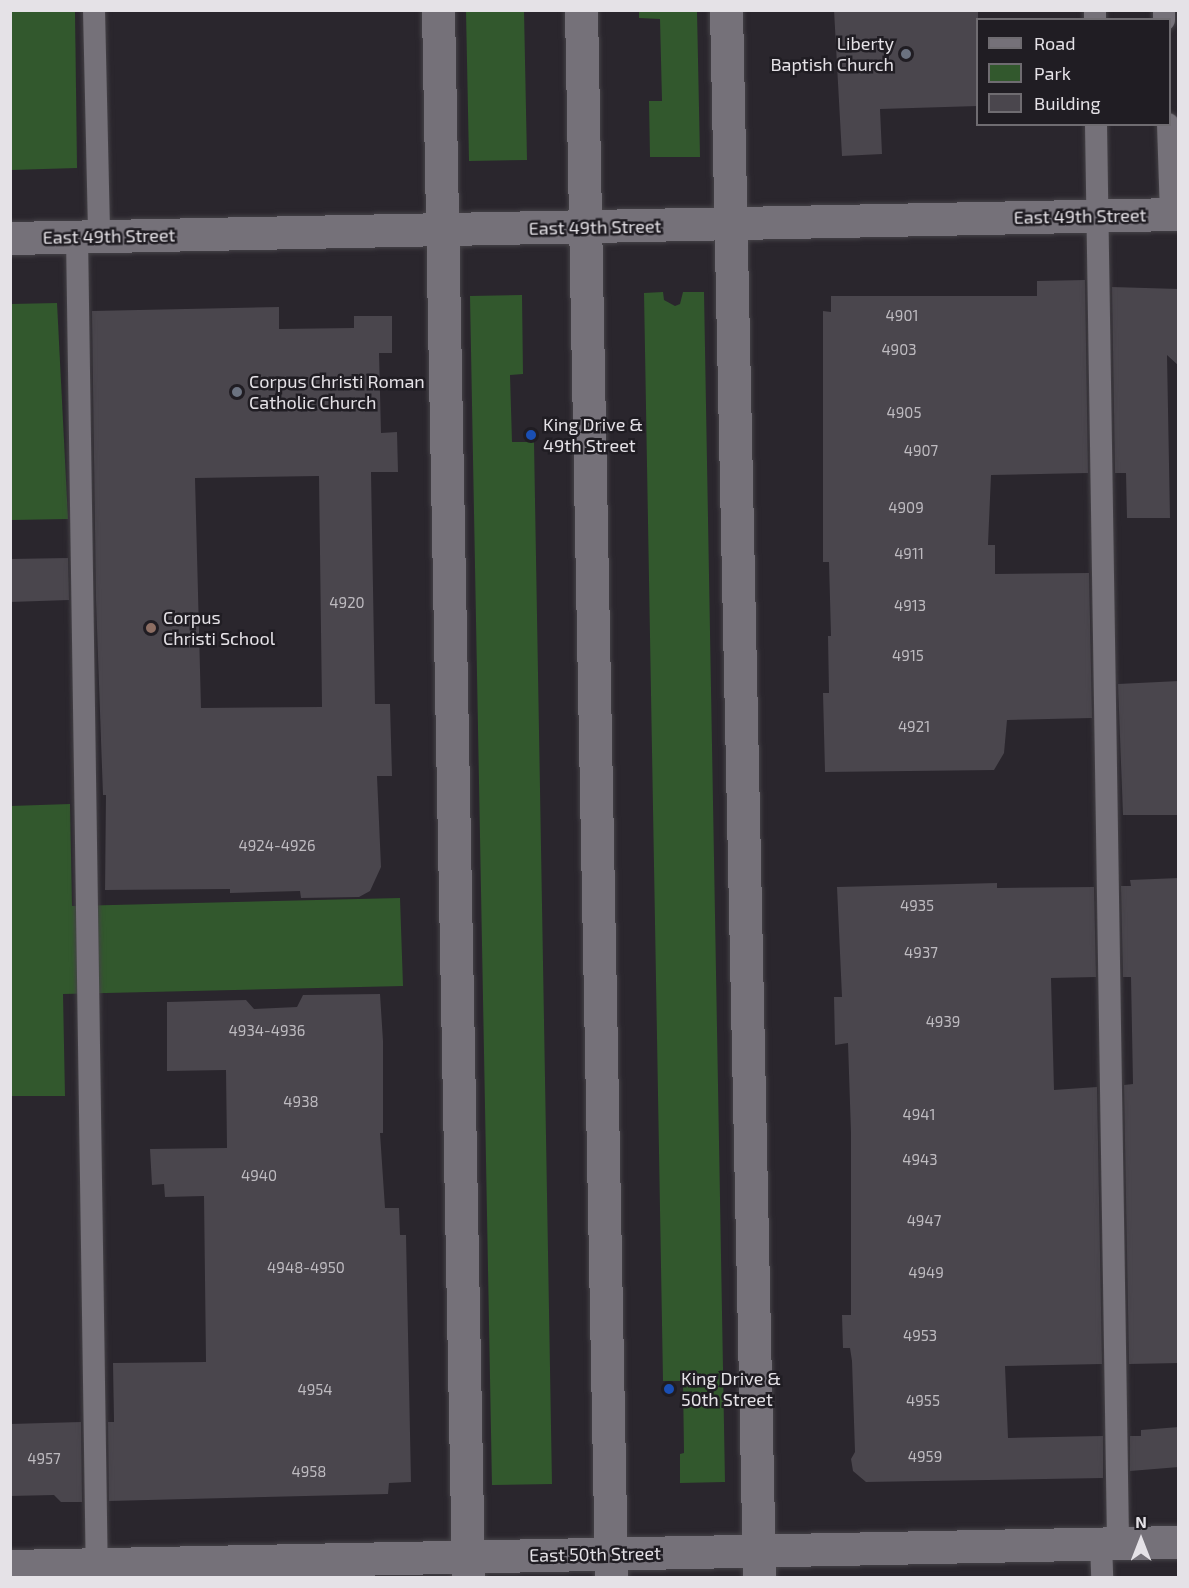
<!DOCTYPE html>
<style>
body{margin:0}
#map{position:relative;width:1189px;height:1588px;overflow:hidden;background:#2a262d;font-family:"Exo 2",sans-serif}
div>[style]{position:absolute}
.green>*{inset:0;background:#32582d}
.building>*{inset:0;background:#4a464d}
.roads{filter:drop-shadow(0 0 2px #454247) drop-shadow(0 0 2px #454247)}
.lane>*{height:22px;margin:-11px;padding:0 11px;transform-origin:11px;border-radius:11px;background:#757179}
.street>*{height:33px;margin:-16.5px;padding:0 16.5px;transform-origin:16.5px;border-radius:16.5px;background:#757179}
.secondary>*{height:33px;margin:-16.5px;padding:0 16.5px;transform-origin:16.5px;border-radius:16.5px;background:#757179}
.dots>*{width:16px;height:16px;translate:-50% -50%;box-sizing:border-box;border:3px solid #201d23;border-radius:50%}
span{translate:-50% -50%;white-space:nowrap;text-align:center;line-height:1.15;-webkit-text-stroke:5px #201d23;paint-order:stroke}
.number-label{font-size:15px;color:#bebbc0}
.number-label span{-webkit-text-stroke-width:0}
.poi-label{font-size:18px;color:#e5e2e7}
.right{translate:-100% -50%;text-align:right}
.left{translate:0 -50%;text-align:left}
.street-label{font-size:18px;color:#e5e2e7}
.frame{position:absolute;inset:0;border:12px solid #e5e2e7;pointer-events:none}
.legend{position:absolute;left:976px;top:18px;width:195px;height:108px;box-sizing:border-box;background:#201d23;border:2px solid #6f6c71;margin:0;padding:8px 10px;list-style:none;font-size:18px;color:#e5e2e7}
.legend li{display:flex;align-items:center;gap:12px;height:30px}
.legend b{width:30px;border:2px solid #6f6c71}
.north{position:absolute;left:1111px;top:1510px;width:60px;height:60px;-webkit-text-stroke:4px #201d23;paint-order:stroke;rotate:0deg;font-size:16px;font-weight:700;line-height:24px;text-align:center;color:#e5e2e7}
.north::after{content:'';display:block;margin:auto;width:21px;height:27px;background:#e5e2e7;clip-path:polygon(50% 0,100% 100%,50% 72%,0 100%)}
</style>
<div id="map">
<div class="green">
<i style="clip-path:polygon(10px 11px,75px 11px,77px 168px,11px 170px)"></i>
<i style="clip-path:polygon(466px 11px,524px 11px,527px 160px,469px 161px)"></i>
<i style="clip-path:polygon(639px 11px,697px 11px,700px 157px,650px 157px,649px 101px,662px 101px,660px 19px,639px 18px)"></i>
<i style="clip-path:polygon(663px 292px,664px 300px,675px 306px,680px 304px,683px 292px,704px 292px,725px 1482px,680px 1483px,680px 1454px,684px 1453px,683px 1381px,663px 1381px,644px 293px)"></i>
<i style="clip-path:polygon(522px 295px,523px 374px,510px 375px,512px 442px,534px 442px,552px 1484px,492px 1485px,470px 296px)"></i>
<i style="clip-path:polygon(57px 303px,68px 519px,11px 520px,11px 304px)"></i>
<i style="clip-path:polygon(70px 804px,72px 906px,400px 898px,403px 986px,63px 994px,65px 1096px,11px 1096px,10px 806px)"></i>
</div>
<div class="building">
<i style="clip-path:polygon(834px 10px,978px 10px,978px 106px,880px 109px,882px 154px,842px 156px)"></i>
<i style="clip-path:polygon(1085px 280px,1088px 473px,991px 475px,988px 545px,995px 545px,995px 574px,1089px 573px,1092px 718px,1007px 720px,1004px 753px,994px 770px,825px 772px,823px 693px,829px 693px,828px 636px,831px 636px,829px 562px,823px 562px,823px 311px,831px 312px,831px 296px,1037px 296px,1037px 281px)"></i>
<i style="clip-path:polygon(1112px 287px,1179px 289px,1179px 366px,1167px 355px,1170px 518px,1127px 518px,1126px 473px,1115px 473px)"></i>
<i style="clip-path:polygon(evenodd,279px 307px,279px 329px,354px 328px,354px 316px,392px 316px,392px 353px,379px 353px,381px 433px,397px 432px,398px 472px,371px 472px,375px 704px,390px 704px,392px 776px,377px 776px,381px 867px,370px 891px,359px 897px,301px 898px,300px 891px,230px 893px,230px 889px,105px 890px,106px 795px,103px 795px,96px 600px,92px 311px,279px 307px,319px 476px,322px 707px,201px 708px,195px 478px,319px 476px)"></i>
<i style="clip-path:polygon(68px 558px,69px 600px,10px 602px,10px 559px)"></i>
<i style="clip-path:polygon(1179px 681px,1179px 815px,1123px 815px,1118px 684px)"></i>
<i style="clip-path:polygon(1179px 878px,1179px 1363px,1129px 1364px,1124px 1085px,1133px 1084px,1131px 977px,1123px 977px,1121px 886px,1131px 886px,1130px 880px)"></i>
<i style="clip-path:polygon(997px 883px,997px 888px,1094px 887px,1096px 977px,1051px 978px,1054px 1090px,1097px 1087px,1102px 1364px,1005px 1366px,1008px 1438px,1103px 1436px,1103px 1478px,866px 1482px,853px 1471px,851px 1459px,855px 1452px,852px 1361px,850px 1348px,843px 1348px,842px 1315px,851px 1315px,851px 1133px,848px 1043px,835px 1045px,834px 997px,842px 997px,837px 887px)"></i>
<i style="clip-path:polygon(380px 994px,383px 1041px,383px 1133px,380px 1133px,385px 1208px,399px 1208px,400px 1235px,406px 1235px,411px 1482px,389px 1483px,388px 1494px,109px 1501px,108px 1422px,114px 1422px,113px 1363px,206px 1362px,204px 1196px,165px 1197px,164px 1184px,152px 1185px,150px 1149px,227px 1148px,226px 1070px,167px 1071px,167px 1002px,246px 1000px,254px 1009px,297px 1007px,303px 995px)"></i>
<i style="clip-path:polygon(81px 1422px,82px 1502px,61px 1502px,54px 1495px,10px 1496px,10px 1424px)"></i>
<i style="clip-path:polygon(1179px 1427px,1179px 1467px,1130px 1471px,1130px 1436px,1141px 1436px,1141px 1430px)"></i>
</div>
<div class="roads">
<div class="lane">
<i style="left:94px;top:10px;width:226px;rotate:88.7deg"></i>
<i style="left:1095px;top:10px;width:10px;rotate:90deg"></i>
<i style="left:1164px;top:10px;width:10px;rotate:90deg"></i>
<i style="left:1096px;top:124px;width:1419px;rotate:89.11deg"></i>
<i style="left:1168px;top:124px;width:90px;rotate:88.1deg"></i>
<i style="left:77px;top:236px;width:1342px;rotate:89.15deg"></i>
<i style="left:1101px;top:1543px;width:35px;rotate:88deg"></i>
</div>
<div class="street">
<i style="left:438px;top:10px;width:1568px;rotate:88.9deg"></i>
<i style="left:726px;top:10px;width:1568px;rotate:88.79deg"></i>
<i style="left:10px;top:238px;width:1168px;rotate:-1.18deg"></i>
<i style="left:10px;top:1566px;width:1168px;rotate:-1.18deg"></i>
</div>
<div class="secondary">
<i style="left:581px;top:10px;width:1568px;rotate:88.9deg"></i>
</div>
</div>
<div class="dots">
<i style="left:906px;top:54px;background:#6b7280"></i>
<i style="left:237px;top:392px;background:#6b7280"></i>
<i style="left:531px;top:435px;background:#1a4fb4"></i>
<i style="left:151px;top:628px;background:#8d6e63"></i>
<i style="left:669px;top:1389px;background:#1a4fb4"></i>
</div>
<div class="number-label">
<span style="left:902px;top:316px">4901</span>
<span style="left:899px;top:350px">4903</span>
<span style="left:904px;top:413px">4905</span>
<span style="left:921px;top:451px">4907</span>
<span style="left:906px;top:508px">4909</span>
<span style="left:909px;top:554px">4911</span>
<span style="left:347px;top:603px">4920</span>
<span style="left:910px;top:606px">4913</span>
<span style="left:908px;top:656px">4915</span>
<span style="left:914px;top:727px">4921</span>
<span style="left:277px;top:846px">4924-4926</span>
<span style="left:917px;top:906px">4935</span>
<span style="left:921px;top:953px">4937</span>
<span style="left:943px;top:1022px">4939</span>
<span style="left:267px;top:1031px">4934-4936</span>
<span style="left:301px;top:1102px">4938</span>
<span style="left:919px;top:1115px">4941</span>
<span style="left:920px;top:1160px">4943</span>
<span style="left:259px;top:1176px">4940</span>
<span style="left:924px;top:1221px">4947</span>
<span style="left:306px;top:1268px">4948-4950</span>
<span style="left:926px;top:1273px">4949</span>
<span style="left:920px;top:1336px">4953</span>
<span style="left:315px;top:1390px">4954</span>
<span style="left:923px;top:1401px">4955</span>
<span style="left:925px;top:1457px">4959</span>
<span style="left:44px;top:1459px">4957</span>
<span style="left:309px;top:1472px">4958</span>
</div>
<div class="poi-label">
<span class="right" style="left:894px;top:54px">Liberty<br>Baptish Church</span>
<span class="left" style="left:249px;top:392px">Corpus Christi Roman<br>Catholic Church</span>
<span class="left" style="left:543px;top:435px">King Drive &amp;<br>49th Street</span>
<span class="left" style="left:163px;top:628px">Corpus<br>Christi School</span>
<span class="left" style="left:681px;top:1389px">King Drive &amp;<br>50th Street</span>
</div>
<div class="street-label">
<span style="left:1080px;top:216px;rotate:-1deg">East 49th Street</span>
<span style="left:595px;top:227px;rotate:-1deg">East 49th Street</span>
<span style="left:109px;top:236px;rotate:-1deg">East 49th Street</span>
<span style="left:595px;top:1554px;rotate:-1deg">East 50th Street</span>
</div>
<div class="frame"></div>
<ul class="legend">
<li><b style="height:8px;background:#757179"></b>Road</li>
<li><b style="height:16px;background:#32582d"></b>Park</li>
<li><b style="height:16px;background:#4a464d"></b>Building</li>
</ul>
<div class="north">N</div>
</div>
